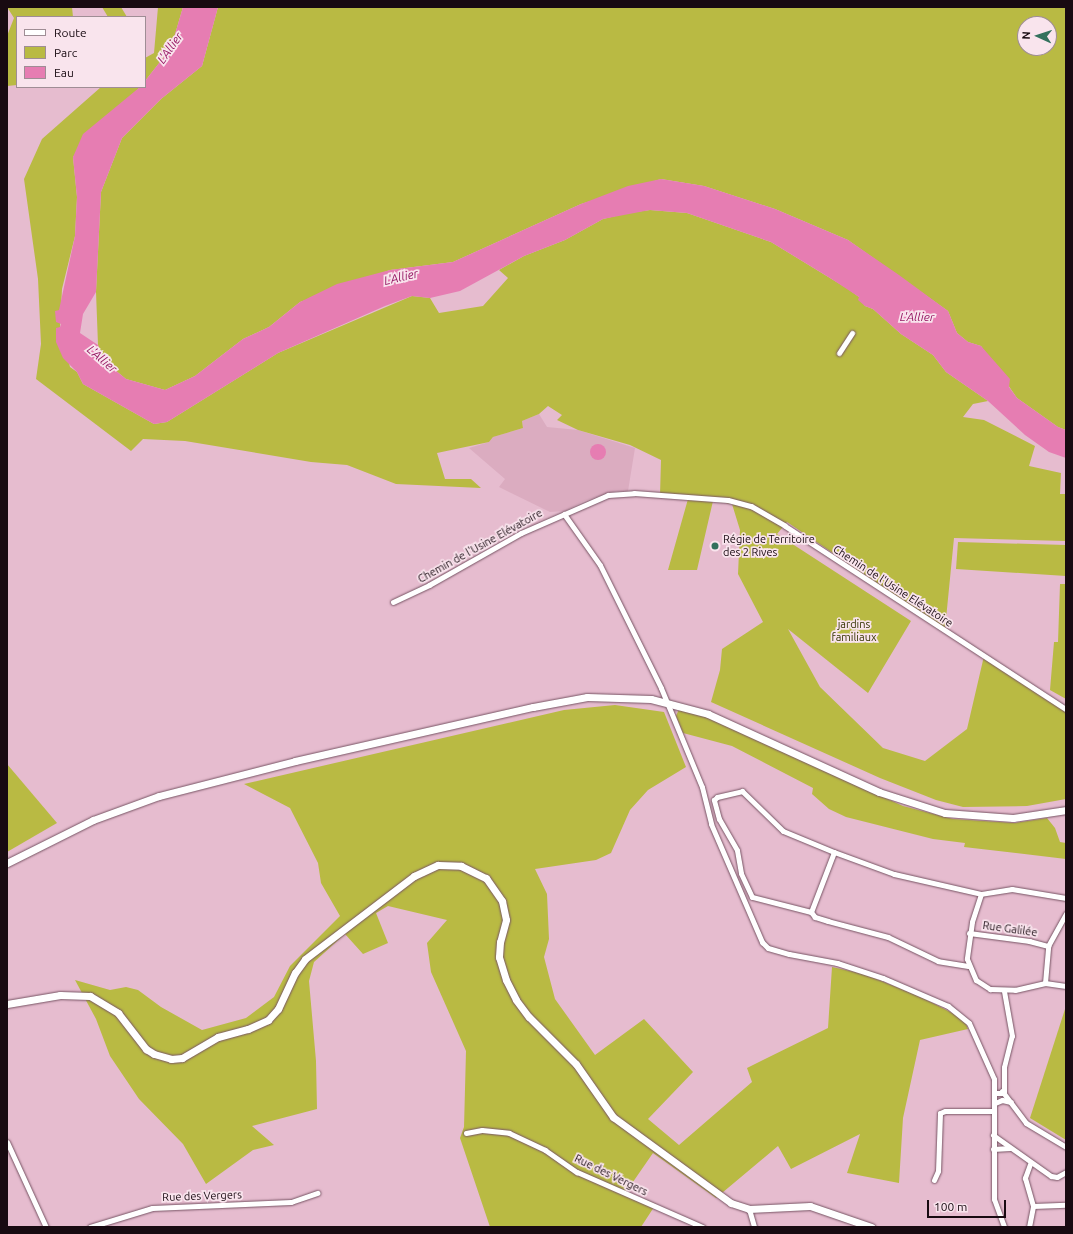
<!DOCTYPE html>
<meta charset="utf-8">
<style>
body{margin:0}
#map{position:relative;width:1073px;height:1234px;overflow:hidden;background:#e6bccf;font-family:Ubuntu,sans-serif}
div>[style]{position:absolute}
.built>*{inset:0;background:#dbacc0}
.green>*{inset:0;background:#b9ba43}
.water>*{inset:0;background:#e67db2}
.round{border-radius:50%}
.roads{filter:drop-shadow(0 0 1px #775464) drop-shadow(0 0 1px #775464)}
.street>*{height:5px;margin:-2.5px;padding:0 2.5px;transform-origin:2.5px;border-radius:2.5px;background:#fff}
.secondary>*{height:7px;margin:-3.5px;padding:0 3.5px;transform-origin:3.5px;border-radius:3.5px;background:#fff}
.dots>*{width:11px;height:11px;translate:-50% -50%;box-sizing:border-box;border:2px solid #f9e4ed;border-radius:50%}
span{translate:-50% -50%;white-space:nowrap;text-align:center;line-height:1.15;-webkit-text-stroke:3.5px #f9e4ed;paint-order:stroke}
.poi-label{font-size:11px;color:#180a11}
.left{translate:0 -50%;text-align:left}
.street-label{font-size:11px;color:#180a11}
.park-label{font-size:11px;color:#353500}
.water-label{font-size:12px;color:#951763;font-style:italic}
.frame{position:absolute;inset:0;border:8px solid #180a11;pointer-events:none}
.legend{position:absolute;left:16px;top:16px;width:130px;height:72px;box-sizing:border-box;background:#f9e4ed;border:1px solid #9f8d95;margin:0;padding:5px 7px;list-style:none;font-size:12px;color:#180a11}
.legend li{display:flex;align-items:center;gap:8px;height:20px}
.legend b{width:20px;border:1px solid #9f8d95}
.north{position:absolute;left:1017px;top:16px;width:40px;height:40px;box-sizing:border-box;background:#f9e4ed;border:1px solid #9f8d95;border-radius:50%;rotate:273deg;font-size:11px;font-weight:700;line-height:16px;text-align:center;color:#180a11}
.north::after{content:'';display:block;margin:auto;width:14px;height:18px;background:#33715d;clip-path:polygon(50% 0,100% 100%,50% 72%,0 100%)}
.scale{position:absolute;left:927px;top:1200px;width:79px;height:18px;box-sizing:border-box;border:2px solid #180a11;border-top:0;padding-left:5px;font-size:12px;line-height:14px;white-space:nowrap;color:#180a11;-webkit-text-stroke:3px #f9e4ed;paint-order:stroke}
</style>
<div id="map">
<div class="built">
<i style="clip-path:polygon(539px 414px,547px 427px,578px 430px,635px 448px,628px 491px,616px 491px,584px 501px,565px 511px,550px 512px,499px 487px,505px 479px,469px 448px,489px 442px,493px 437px,523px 428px,522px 421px)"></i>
</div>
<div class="green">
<i style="clip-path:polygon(7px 7px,72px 7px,73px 17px,17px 17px,17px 85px,7px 86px,7px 36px,14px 18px)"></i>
<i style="clip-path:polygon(102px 7px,121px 7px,127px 17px,108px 17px)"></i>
<i style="clip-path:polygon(158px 7px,183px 7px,171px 48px,145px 81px,145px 58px,154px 53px)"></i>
<i style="clip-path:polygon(evenodd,218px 7px,1066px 7px,1066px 430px,1058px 427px,1017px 398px,981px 346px,968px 342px,957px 333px,948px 311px,848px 240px,775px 209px,704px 186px,661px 179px,581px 204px,453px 262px,390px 270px,300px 302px,269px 327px,243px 339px,195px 376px,165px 390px,126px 379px,104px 361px,98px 345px,96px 292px,101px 192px,122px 138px,161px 99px,202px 66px,218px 7px,1025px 24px,1049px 24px,1049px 48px,1025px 48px,1025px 24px)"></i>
<i style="clip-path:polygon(101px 87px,140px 87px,73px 157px,77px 197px,75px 236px,62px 289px,60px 327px,70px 367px,77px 372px,83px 384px,154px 424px,167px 422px,278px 353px,412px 296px,430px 298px,439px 313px,483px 306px,508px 278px,499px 270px,524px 256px,565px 240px,603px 219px,628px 213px,650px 210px,687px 213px,771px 242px,848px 289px,859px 297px,865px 306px,873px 309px,901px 334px,933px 355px,946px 372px,988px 401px,973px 404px,963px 417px,984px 420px,1035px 446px,1029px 466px,1061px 473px,1060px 494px,1066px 494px,1066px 541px,954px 538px,945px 629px,787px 522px,777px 534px,911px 621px,868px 693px,788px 629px,820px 687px,883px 748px,925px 761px,967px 729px,984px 656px,1066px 709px,1066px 799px,1027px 806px,963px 807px,936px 800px,880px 778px,711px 702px,720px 670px,722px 649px,763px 622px,738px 574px,740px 530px,732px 504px,713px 501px,697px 570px,668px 570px,688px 499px,660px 495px,661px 460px,630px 445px,578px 430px,557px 420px,562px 415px,548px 406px,539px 414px,522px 421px,523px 428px,493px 437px,489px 442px,437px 453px,445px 479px,471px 479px,481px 488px,396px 484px,347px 465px,311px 462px,185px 441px,143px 439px,131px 451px,36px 379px,41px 344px,38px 279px,24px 179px,42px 139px)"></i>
<i style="clip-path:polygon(958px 542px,1066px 545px,1066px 576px,956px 569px)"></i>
<i style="clip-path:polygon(1060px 584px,1066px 584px,1066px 699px,1050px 690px,1054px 642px,1058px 642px)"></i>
<i style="clip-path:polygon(615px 705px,664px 712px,686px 767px,648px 790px,630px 810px,611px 853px,596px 860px,535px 869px,547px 894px,549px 939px,544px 957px,555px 999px,595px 1055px,644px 1019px,693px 1072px,648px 1119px,679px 1145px,752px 1082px,747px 1068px,828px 1028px,832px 967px,864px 974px,921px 997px,964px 1019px,968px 1029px,920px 1040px,903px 1118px,899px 1183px,847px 1173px,860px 1134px,791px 1169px,778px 1146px,716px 1198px,653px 1153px,626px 1192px,656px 1204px,641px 1227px,490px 1227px,460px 1138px,464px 1127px,466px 1051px,431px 972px,427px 943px,447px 920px,388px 906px,376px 913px,388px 943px,363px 954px,345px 934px,314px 962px,309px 981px,316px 1061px,317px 1109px,252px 1126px,274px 1145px,253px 1150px,206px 1184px,183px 1144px,139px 1099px,110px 1056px,96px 1019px,75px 980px,110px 990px,126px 987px,138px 990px,161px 1007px,202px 1030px,246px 1018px,274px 997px,290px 966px,340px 916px,321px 883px,318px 863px,290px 808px,244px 784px,564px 710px)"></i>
<i style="clip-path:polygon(679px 709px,708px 717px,903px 806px,953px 819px,1015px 823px,1047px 818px,1055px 828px,1060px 842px,1066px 843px,1066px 859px,964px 847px,965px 843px,933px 839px,846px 817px,829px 809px,812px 794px,813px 788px,732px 746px,683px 733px,676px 716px)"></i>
<i style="clip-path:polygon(7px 764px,57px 823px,7px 852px)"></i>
<i style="clip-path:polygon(1066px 1006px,1066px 1140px,1030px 1118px)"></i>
</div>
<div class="water">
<i style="clip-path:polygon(183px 7px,218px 7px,202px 66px,161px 99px,122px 138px,101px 192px,96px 292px,83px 314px,80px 333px,98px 345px,104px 361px,126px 379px,165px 390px,195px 376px,243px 339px,269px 327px,300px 302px,337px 284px,390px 270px,453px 262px,581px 204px,628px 186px,661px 179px,704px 186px,775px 209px,848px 240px,899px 275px,948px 311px,957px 333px,968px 342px,981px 346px,1010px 379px,1009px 387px,1017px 398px,1058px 427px,1066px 430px,1066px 458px,1049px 452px,1025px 435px,988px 401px,946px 372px,933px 355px,901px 334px,873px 309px,865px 306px,858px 300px,859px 297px,830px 278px,771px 242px,687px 213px,650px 210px,603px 219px,565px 240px,524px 256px,460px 291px,430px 298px,412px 296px,385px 306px,278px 353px,167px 422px,154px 424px,83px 384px,77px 372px,63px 358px,56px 342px,56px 328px,60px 327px,61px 324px,56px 322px,55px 311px,59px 310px,75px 236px,77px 197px,73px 157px,83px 134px,140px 87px,145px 87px,145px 81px,171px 48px)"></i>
<i class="round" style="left:590px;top:444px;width:16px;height:16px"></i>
</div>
<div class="roads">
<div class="street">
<i style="left:839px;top:353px;width:24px;rotate:-57deg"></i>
<i style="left:564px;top:514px;width:62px;rotate:54.8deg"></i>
<i style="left:600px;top:565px;width:137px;rotate:63.6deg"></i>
<i style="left:661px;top:688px;width:107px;rotate:67.5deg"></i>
<i style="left:702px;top:787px;width:38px;rotate:76deg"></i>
<i style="left:711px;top:824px;width:129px;rotate:66.6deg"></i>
<i style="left:762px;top:942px;width:8px;rotate:45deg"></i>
<i style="left:768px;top:948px;width:22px;rotate:16deg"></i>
<i style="left:789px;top:954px;width:49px;rotate:10.6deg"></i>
<i style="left:837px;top:963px;width:48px;rotate:18.1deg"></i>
<i style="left:883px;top:978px;width:71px;rotate:23.3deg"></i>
<i style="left:948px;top:1006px;width:27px;rotate:39deg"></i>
<i style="left:969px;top:1023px;width:61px;rotate:65.9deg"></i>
<i style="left:994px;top:1079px;width:120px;rotate:90deg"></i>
<i style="left:994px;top:1199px;width:30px;rotate:70deg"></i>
<i style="left:393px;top:602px;width:40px;rotate:-25deg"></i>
<i style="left:429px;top:585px;width:106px;rotate:-29.5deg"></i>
<i style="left:521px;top:533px;width:95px;rotate:-23.6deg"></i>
<i style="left:608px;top:495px;width:26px;rotate:-4deg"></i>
<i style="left:634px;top:493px;width:94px;rotate:4.3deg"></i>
<i style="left:728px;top:500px;width:24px;rotate:15deg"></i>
<i style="left:751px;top:506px;width:39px;rotate:30deg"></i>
<i style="left:785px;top:526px;width:335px;rotate:33.1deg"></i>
<i style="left:1066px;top:898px;width:55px;rotate:-170.5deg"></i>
<i style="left:1012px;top:889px;width:31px;rotate:171deg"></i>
<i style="left:981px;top:894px;width:29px;rotate:108deg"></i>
<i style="left:972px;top:922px;width:37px;rotate:98deg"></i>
<i style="left:967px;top:959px;width:23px;rotate:67deg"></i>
<i style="left:976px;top:980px;width:17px;rotate:33deg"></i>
<i style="left:990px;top:989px;width:25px;rotate:2deg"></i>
<i style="left:1015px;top:990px;width:31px;rotate:-13deg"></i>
<i style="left:1045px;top:983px;width:21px;rotate:8deg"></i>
<i style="left:811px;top:912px;width:61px;rotate:-165.7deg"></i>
<i style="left:752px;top:897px;width:26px;rotate:-115deg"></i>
<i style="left:741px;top:873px;width:23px;rotate:-100deg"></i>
<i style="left:737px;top:850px;width:36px;rotate:-120deg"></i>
<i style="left:719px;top:819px;width:20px;rotate:-105deg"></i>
<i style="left:714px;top:800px;width:4px;rotate:-45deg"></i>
<i style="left:717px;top:797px;width:26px;rotate:-13deg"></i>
<i style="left:742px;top:791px;width:57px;rotate:44.3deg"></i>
<i style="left:783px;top:831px;width:55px;rotate:22.4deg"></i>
<i style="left:969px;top:933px;width:61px;rotate:7.6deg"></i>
<i style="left:1029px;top:941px;width:20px;rotate:15deg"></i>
<i style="left:968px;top:966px;width:30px;rotate:-171deg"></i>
<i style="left:938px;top:961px;width:55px;rotate:-154.4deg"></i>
<i style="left:888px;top:937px;width:62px;rotate:-165.1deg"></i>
<i style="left:828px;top:921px;width:14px;rotate:-163deg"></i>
<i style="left:815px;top:917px;width:6px;rotate:-129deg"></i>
<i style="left:811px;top:912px;width:64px;rotate:-69deg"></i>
<i style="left:834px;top:852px;width:64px;rotate:20.1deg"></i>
<i style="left:894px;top:874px;width:89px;rotate:12.9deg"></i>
<i style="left:1045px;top:983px;width:37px;rotate:-85deg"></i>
<i style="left:1048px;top:946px;width:37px;rotate:-61deg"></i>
<i style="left:1002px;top:1091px;width:40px;rotate:53deg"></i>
<i style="left:1026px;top:1123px;width:47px;rotate:31deg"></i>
<i style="left:995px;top:1093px;width:9px"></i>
<i style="left:1004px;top:1093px;width:26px;rotate:-90deg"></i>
<i style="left:1004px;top:1067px;width:32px;rotate:-76deg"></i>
<i style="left:1012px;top:1036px;width:46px;rotate:-100.1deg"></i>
<i style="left:995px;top:1103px;width:8px;rotate:-23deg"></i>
<i style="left:1002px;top:1100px;width:9px;rotate:13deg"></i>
<i style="left:466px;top:1133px;width:16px;rotate:-11deg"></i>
<i style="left:482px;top:1130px;width:27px;rotate:6deg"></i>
<i style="left:509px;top:1133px;width:40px;rotate:25deg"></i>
<i style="left:545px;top:1150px;width:39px;rotate:35deg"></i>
<i style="left:577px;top:1172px;width:137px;rotate:23.7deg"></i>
<i style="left:993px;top:1135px;width:71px;rotate:35.3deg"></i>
<i style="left:1051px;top:1176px;width:6px;rotate:9deg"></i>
<i style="left:1057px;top:1177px;width:10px;rotate:-29deg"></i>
<i style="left:7px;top:1142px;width:94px;rotate:65.4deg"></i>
<i style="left:993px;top:1149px;width:17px;rotate:-3deg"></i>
<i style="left:1030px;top:1164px;width:15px;rotate:110deg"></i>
<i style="left:1025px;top:1178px;width:29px;rotate:74deg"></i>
<i style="left:1033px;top:1206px;width:33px;rotate:-2deg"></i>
<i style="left:934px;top:1180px;width:10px;rotate:-66deg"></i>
<i style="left:938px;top:1171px;width:58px;rotate:-88deg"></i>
<i style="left:940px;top:1113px;width:5px;rotate:-22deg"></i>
<i style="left:945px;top:1111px;width:49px"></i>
<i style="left:749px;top:1209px;width:19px;rotate:74deg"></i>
<i style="left:90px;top:1227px;width:65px;rotate:-17deg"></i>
<i style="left:152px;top:1208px;width:139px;rotate:-2.5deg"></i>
<i style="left:291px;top:1202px;width:28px;rotate:-19deg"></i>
<i style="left:1029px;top:1227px;width:21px;rotate:-79deg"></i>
</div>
<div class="secondary">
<i style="left:7px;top:863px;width:96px;rotate:-26.6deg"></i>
<i style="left:93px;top:820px;width:70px;rotate:-20deg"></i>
<i style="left:159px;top:796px;width:140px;rotate:-14.4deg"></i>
<i style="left:295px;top:761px;width:244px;rotate:-12.8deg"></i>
<i style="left:533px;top:707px;width:55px;rotate:-10.5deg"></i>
<i style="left:587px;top:697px;width:64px;rotate:1.8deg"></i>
<i style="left:651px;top:699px;width:59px;rotate:14.7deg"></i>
<i style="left:708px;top:714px;width:188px;rotate:24.5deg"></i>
<i style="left:879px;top:792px;width:69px;rotate:17.7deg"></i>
<i style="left:945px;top:813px;width:68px;rotate:4.2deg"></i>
<i style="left:1013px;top:818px;width:54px;rotate:-8.6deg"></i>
<i style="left:7px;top:1004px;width:54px;rotate:-9.6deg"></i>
<i style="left:60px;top:995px;width:30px;rotate:2deg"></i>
<i style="left:90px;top:996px;width:33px;rotate:31deg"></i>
<i style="left:118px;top:1013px;width:46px;rotate:52.1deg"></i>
<i style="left:146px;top:1049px;width:9px;rotate:32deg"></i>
<i style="left:154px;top:1054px;width:18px;rotate:16deg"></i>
<i style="left:171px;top:1059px;width:11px;rotate:-5deg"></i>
<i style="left:182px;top:1058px;width:42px;rotate:-30.3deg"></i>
<i style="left:218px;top:1037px;width:31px;rotate:-15deg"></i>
<i style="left:248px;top:1029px;width:22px;rotate:-24deg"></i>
<i style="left:268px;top:1020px;width:15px;rotate:-48deg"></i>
<i style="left:278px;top:1009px;width:40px;rotate:-65deg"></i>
<i style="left:295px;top:973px;width:17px;rotate:-54deg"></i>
<i style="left:305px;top:959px;width:137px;rotate:-37.3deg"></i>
<i style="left:414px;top:876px;width:26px;rotate:-25deg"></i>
<i style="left:438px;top:865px;width:23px;rotate:2deg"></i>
<i style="left:461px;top:866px;width:28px;rotate:26deg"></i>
<i style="left:486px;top:878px;width:28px;rotate:55deg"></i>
<i style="left:502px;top:901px;width:19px;rotate:78deg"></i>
<i style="left:506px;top:920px;width:23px;rotate:105deg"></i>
<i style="left:500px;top:942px;width:15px;rotate:94deg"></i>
<i style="left:499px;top:957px;width:24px;rotate:73deg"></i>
<i style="left:506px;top:980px;width:22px;rotate:63deg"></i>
<i style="left:516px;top:1000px;width:21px;rotate:53deg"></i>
<i style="left:529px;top:1017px;width:66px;rotate:45deg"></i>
<i style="left:576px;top:1064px;width:65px;rotate:55.1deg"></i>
<i style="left:613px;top:1117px;width:146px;rotate:36.1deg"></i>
<i style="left:731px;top:1203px;width:19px;rotate:18deg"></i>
<i style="left:749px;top:1209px;width:61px;rotate:-2.8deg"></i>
<i style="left:810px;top:1206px;width:65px;rotate:19deg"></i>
</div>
</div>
<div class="dots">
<i style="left:715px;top:546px;background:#33715d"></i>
</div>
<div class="poi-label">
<span class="left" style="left:723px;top:546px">Régie de Territoire<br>des 2 Rives</span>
</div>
<div class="street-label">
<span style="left:480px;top:546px;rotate:-29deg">Chemin de l'Usine Elévatoire</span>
<span style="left:893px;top:586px;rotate:33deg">Chemin de l'Usine Elévatoire</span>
<span style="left:1010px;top:929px;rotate:8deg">Rue Galilée</span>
<span style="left:611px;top:1175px;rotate:26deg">Rue des Vergers</span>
<span style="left:202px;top:1196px;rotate:-2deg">Rue des Vergers</span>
</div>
<div class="park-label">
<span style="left:854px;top:631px">jardins<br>familiaux</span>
</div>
<div class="water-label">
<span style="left:170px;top:48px;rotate:-55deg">L'Allier</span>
<span style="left:401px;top:277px;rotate:-13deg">L'Allier</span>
<span style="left:917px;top:317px">L'Allier</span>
<span style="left:102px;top:359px;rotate:41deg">L'Allier</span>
</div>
<div class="frame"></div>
<ul class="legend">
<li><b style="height:5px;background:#fff"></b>Route</li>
<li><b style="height:11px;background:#b9ba43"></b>Parc</li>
<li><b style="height:11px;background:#e67db2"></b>Eau</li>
</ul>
<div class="north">N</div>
<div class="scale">100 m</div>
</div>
